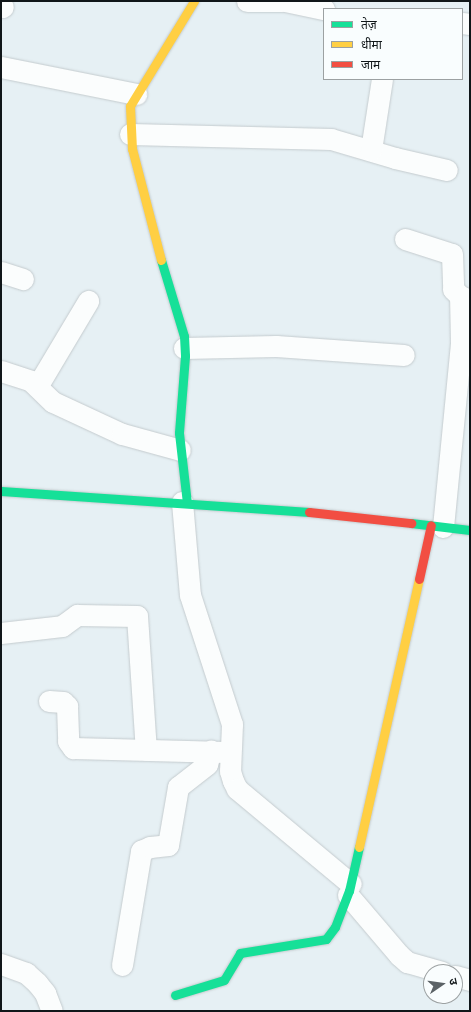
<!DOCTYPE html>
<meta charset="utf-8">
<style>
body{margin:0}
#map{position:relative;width:471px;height:1012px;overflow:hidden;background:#e6f0f4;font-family:"Titillium Web","Noto Sans Devanagari",sans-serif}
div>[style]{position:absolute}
.roads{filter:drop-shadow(0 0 1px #c4cbce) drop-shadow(0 0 1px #c4cbce)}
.street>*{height:21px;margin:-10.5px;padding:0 10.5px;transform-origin:10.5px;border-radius:10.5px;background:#fbfdfd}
.fast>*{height:9px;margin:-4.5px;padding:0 4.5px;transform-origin:4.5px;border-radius:4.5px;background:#16e098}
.slow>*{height:9px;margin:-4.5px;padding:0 4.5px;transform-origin:4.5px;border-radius:4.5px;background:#ffcf43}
.jam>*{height:9px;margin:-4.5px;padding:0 4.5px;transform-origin:4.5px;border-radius:4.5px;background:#f24e42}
span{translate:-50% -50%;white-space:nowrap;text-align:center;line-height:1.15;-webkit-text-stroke:4px #f9fdfe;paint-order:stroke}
.frame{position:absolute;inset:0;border:2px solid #101619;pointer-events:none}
.legend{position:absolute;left:323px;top:8px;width:140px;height:72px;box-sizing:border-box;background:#f9fdfe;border:1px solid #9ca1a2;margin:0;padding:5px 7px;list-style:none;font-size:12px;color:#101619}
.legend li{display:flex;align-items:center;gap:8px;height:20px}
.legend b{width:20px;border:1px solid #9ca1a2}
.north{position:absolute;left:423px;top:964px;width:40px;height:40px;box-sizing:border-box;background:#f9fdfe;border:1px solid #9ca1a2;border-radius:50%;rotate:77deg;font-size:11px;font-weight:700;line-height:16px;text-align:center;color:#101619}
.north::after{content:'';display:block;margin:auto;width:14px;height:18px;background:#5b6266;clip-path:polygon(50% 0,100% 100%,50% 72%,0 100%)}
</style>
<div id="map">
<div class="roads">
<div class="street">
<i style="left:247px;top:1px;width:35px"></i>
<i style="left:285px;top:1px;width:40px;rotate:12deg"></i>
<i style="left:1px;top:6px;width:2px;rotate:27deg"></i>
<i style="left:462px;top:23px;width:8px;rotate:7deg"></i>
<i style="left:1px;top:67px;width:138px;rotate:11.3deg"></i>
<i style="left:130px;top:134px;width:201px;rotate:1.4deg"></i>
<i style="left:331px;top:139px;width:67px;rotate:16.5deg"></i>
<i style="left:395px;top:158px;width:53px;rotate:13deg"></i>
<i style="left:371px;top:150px;width:72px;rotate:-81.2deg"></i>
<i style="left:405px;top:239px;width:49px;rotate:17.7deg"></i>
<i style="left:452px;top:254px;width:35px;rotate:88deg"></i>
<i style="left:453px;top:289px;width:10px;rotate:45deg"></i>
<i style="left:460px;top:296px;width:11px;rotate:22deg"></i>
<i style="left:1px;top:272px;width:23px;rotate:18deg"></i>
<i style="left:184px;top:348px;width:92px;rotate:-1.2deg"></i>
<i style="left:276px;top:346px;width:128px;rotate:4deg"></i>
<i style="left:1px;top:371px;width:32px;rotate:18deg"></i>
<i style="left:31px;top:381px;width:30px;rotate:44deg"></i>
<i style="left:53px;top:402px;width:76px;rotate:24.9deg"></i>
<i style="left:122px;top:434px;width:60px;rotate:15.4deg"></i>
<i style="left:38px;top:385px;width:98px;rotate:-59.2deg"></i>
<i style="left:182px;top:502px;width:93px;rotate:85.1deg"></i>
<i style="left:190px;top:595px;width:136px;rotate:72deg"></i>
<i style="left:232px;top:724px;width:47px;rotate:92.4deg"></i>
<i style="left:230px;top:771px;width:10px;rotate:73deg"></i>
<i style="left:233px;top:781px;width:9px;rotate:63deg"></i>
<i style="left:237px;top:789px;width:148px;rotate:39.8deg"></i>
<i style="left:443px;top:527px;width:186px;rotate:-84.4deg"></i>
<i style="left:461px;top:342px;width:46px;rotate:-91.2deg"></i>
<i style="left:1px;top:633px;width:61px;rotate:-6.5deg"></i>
<i style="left:62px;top:626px;width:19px;rotate:-36deg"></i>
<i style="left:77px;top:615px;width:60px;rotate:1deg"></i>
<i style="left:137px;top:616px;width:134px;rotate:86.2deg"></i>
<i style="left:49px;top:701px;width:14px;rotate:4deg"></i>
<i style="left:63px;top:702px;width:6px;rotate:45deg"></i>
<i style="left:67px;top:706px;width:35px;rotate:88deg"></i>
<i style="left:68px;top:741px;width:9px;rotate:54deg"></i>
<i style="left:73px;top:748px;width:152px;rotate:1.5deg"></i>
<i style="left:348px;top:895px;width:79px;rotate:49.6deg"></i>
<i style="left:399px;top:955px;width:11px;rotate:41deg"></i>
<i style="left:407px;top:962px;width:36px;rotate:16deg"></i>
<i style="left:1px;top:964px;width:27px;rotate:20deg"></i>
<i style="left:26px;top:973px;width:15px;rotate:42deg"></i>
<i style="left:37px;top:983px;width:13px;rotate:51deg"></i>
<i style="left:45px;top:993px;width:19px;rotate:69deg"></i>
<i style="left:122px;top:965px;width:116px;rotate:-80.5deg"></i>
<i style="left:141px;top:851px;width:10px;rotate:-24deg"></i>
<i style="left:150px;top:847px;width:18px;rotate:-6deg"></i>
<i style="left:168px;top:845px;width:59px;rotate:-80.2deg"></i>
<i style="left:178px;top:787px;width:37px;rotate:-38deg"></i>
<i style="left:207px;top:764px;width:14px;rotate:-73deg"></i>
<i style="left:455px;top:976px;width:16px;rotate:15deg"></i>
</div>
<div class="fast">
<i style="left:161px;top:260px;width:79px;rotate:73.2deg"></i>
<i style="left:184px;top:336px;width:20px;rotate:87deg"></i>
<i style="left:185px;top:356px;width:77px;rotate:94.5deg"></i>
<i style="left:179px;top:433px;width:70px;rotate:83.5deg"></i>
<i style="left:1px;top:491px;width:309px;rotate:3.9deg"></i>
<i style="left:411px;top:523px;width:59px;rotate:6.8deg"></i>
<i style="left:175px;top:995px;width:51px;rotate:-17deg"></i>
<i style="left:224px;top:980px;width:31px;rotate:-59deg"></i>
<i style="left:240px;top:953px;width:87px;rotate:-9.2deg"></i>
<i style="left:326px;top:939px;width:15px;rotate:-53deg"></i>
<i style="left:335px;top:927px;width:39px;rotate:-69deg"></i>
<i style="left:349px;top:891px;width:45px;rotate:-77.2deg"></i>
</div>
<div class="slow">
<i style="left:161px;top:260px;width:115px;rotate:-104.6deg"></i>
<i style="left:132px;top:149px;width:43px;rotate:-92.7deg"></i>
<i style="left:130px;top:106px;width:123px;rotate:-58.6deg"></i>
<i style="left:359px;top:847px;width:275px;rotate:-77.4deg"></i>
</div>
<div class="jam">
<i style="left:309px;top:512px;width:103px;rotate:6.2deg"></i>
<i style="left:419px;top:579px;width:55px;rotate:-77.5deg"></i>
</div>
</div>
<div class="frame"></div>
<ul class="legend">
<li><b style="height:5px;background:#16e098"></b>तेज़</li>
<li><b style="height:5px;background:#ffcf43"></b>धीमा</li>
<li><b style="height:5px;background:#f24e42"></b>जाम</li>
</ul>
<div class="north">उ</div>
</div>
